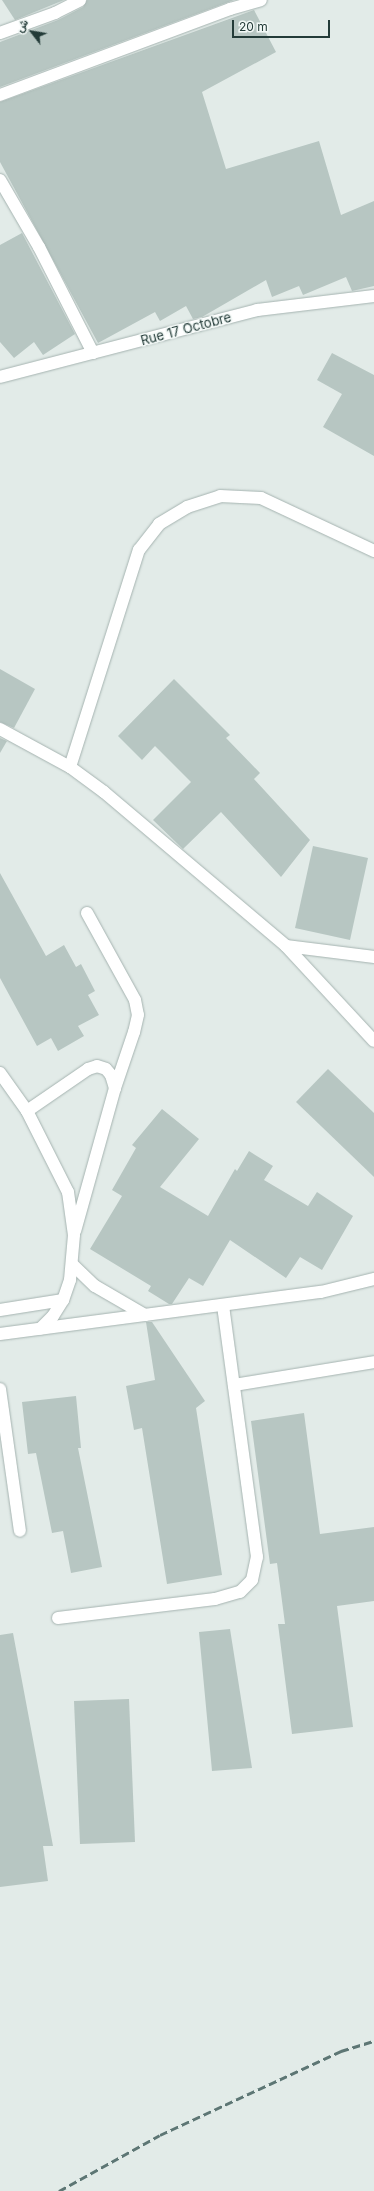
<!DOCTYPE html>
<meta charset="utf-8">
<style>
body{margin:0}
#map{position:relative;width:374px;height:2191px;overflow:hidden;background:#e2ebe8;font-family:Inter,Vazirmatn,sans-serif}
div>[style]{position:absolute}
.building>*{inset:0;background:#b7c6c2}
.roads{filter:drop-shadow(0 0 1px #a5b3b0) drop-shadow(0 0 1px #a5b3b0)}
.street>*{height:12px;margin:-6px;padding:0 6px;transform-origin:6px;border-radius:6px;background:#fff}
.secondary>*{height:12px;margin:-6px;padding:0 6px;transform-origin:6px;border-radius:6px;background:#fff}
.rail>*{height:3px;margin-top:-1.5px;transform-origin:0;background:repeating-linear-gradient(90deg,#5d7674 0 8px,transparent 0 12px)}
span{translate:-50% -50%;white-space:nowrap;text-align:center;line-height:1.15;-webkit-text-stroke:3px #f2f8f6;paint-order:stroke}
.street-label{font-size:13px;color:#233b38}
.north{position:absolute;left:12px;top:12px;width:40px;height:40px;-webkit-text-stroke:3px #f2f8f6;paint-order:stroke;rotate:301deg;font-size:11px;font-weight:700;line-height:16px;text-align:center;color:#233b38}
.north::after{content:'';display:block;margin:auto;width:14px;height:18px;background:#233b38;clip-path:polygon(50% 0,100% 100%,50% 72%,0 100%)}
.scale{position:absolute;left:232px;top:20px;width:98px;height:18px;box-sizing:border-box;border:2px solid #233b38;border-top:0;padding-left:5px;font-size:12px;line-height:14px;white-space:nowrap;color:#233b38;-webkit-text-stroke:3px #f2f8f6;paint-order:stroke}
</style>
<div id="map">
<div class="building">
<i style="clip-path:polygon(2px 0,64px 0,15px 20px)"></i>
<i style="clip-path:polygon(87px 0,234px 0,0 87px,0 42px,58px 20px,83px 7px)"></i>
<i style="clip-path:polygon(254px 10px,276px 52px,202px 92px,226px 169px,319px 141px,341px 215px,374px 201px,374px 286px,352px 291px,346px 277px,303px 295px,299px 286px,272px 297px,266px 280px,202px 317px,193px 319px,186px 306px,160px 321px,155px 312px,98px 343px,0 162px,0 102px)"></i>
<i style="clip-path:polygon(22px 233px,75px 334px,43px 355px,34px 342px,14px 358px,0 342px,0 245px)"></i>
<i style="clip-path:polygon(332px 353px,374px 375px,374px 456px,323px 427px,342px 394px,317px 380px)"></i>
<i style="clip-path:polygon(0 669px,35px 689px,14px 728px,0 722px)"></i>
<i style="clip-path:polygon(174px 679px,230px 735px,226px 738px,260px 773px,254px 779px,310px 840px,281px 877px,221px 812px,183px 849px,153px 820px,191px 782px,155px 746px,142px 760px,118px 736px)"></i>
<i style="clip-path:polygon(0 738px,7px 741px,0 753px)"></i>
<i style="clip-path:polygon(313px 846px,368px 858px,350px 940px,295px 928px)"></i>
<i style="clip-path:polygon(0 873px,46px 956px,64px 945px,76px 967px,81px 964px,95px 991px,88px 995px,99px 1015px,78px 1026px,84px 1036px,58px 1051px,51px 1038px,37px 1046px,0 978px)"></i>
<i style="clip-path:polygon(328px 1069px,374px 1113px,374px 1177px,296px 1102px)"></i>
<i style="clip-path:polygon(162px 1109px,199px 1139px,160px 1187px,208px 1216px,235px 1169px,237px 1171px,249px 1151px,273px 1166px,264px 1180px,308px 1206px,317px 1192px,353px 1216px,322px 1270px,300px 1257px,286px 1278px,230px 1240px,203px 1286px,189px 1278px,172px 1304px,169px 1304px,148px 1291px,151px 1286px,90px 1249px,122px 1196px,112px 1190px,136px 1148px,132px 1145px)"></i>
<i style="clip-path:polygon(146px 1322px,152px 1322px,205px 1401px,196px 1408px,222px 1575px,167px 1584px,142px 1428px,134px 1430px,126px 1386px,155px 1380px)"></i>
<i style="clip-path:polygon(76px 1396px,81px 1448px,78px 1448px,102px 1567px,71px 1573px,63px 1531px,52px 1533px,36px 1453px,28px 1454px,22px 1402px)"></i>
<i style="clip-path:polygon(304px 1413px,320px 1534px,374px 1527px,374px 1601px,337px 1606px,353px 1727px,292px 1734px,278px 1624px,285px 1624px,277px 1563px,270px 1564px,251px 1421px)"></i>
<i style="clip-path:polygon(230px 1629px,252px 1768px,212px 1771px,199px 1632px)"></i>
<i style="clip-path:polygon(13px 1633px,53px 1846px,43px 1846px,48px 1881px,0 1887px,0 1635px)"></i>
<i style="clip-path:polygon(129px 1699px,135px 1842px,80px 1844px,74px 1701px)"></i>
</div>
<div class="roads">
<div class="street">
<i style="left:0;top:33px;width:59px;rotate:-20deg"></i>
<i style="left:55px;top:13px;width:28px;rotate:-27deg"></i>
<i style="left:0;top:95px;width:246px;rotate:-20.5deg"></i>
<i style="left:230px;top:9px;width:32px;rotate:-16deg"></i>
<i style="left:0;top:180px;width:78px;rotate:59.8deg"></i>
<i style="left:39px;top:247px;width:119px;rotate:63deg"></i>
<i style="left:0;top:729px;width:80px;rotate:28.5deg"></i>
<i style="left:70px;top:767px;width:42px;rotate:36.3deg"></i>
<i style="left:104px;top:792px;width:238px;rotate:40.2deg"></i>
<i style="left:286px;top:946px;width:129px;rotate:47.2deg"></i>
<i style="left:70px;top:767px;width:228px;rotate:-72.4deg"></i>
<i style="left:139px;top:550px;width:33px;rotate:-52deg"></i>
<i style="left:159px;top:524px;width:33px;rotate:-31deg"></i>
<i style="left:187px;top:507px;width:35px;rotate:-18deg"></i>
<i style="left:220px;top:496px;width:41px;rotate:2.8deg"></i>
<i style="left:261px;top:498px;width:125px;rotate:25.1deg"></i>
<i style="left:87px;top:913px;width:99px;rotate:61.1deg"></i>
<i style="left:135px;top:1000px;width:15px;rotate:79deg"></i>
<i style="left:138px;top:1015px;width:17px;rotate:103deg"></i>
<i style="left:134px;top:1032px;width:59px;rotate:108.7deg"></i>
<i style="left:286px;top:946px;width:89px;rotate:7.1deg"></i>
<i style="left:0;top:1073px;width:47px;rotate:54.6deg"></i>
<i style="left:27px;top:1111px;width:91px;rotate:63.2deg"></i>
<i style="left:68px;top:1192px;width:43px;rotate:82.1deg"></i>
<i style="left:74px;top:1235px;width:45px;rotate:95.1deg"></i>
<i style="left:70px;top:1280px;width:21px;rotate:109deg"></i>
<i style="left:63px;top:1300px;width:19px;rotate:122deg"></i>
<i style="left:53px;top:1316px;width:18px;rotate:135deg"></i>
<i style="left:27px;top:1111px;width:74px;rotate:-34.5deg"></i>
<i style="left:88px;top:1069px;width:9px;rotate:-18deg"></i>
<i style="left:97px;top:1066px;width:9px;rotate:18deg"></i>
<i style="left:106px;top:1069px;width:8px;rotate:50deg"></i>
<i style="left:111px;top:1075px;width:14px;rotate:73deg"></i>
<i style="left:115px;top:1088px;width:148px;rotate:105.6deg"></i>
<i style="left:73px;top:1265px;width:30px;rotate:44deg"></i>
<i style="left:95px;top:1286px;width:58px;rotate:30.1deg"></i>
<i style="left:0;top:1310px;width:64px;rotate:-9deg"></i>
<i style="left:0;top:1334px;width:324px;rotate:-7.5deg"></i>
<i style="left:321px;top:1292px;width:55px;rotate:-13.8deg"></i>
<i style="left:234px;top:1385px;width:142px;rotate:-9.3deg"></i>
<i style="left:0;top:1389px;width:143px;rotate:82deg"></i>
<i style="left:58px;top:1618px;width:158px;rotate:-6.9deg"></i>
<i style="left:215px;top:1599px;width:26px;rotate:-16deg"></i>
<i style="left:240px;top:1592px;width:17px;rotate:-45deg"></i>
<i style="left:252px;top:1580px;width:24px;rotate:-78deg"></i>
<i style="left:257px;top:1557px;width:254px;rotate:-97.7deg"></i>
</div>
<div class="secondary">
<i style="left:0;top:377px;width:266px;rotate:-14.6deg"></i>
<i style="left:257px;top:310px;width:118px;rotate:-6.8deg"></i>
</div>
</div>
<div class="rail">
<i style="left:59px;top:2191px;width:115px;rotate:-29deg"></i>
<i style="left:160px;top:2135px;width:200px;rotate:-24.9deg"></i>
<i style="left:341px;top:2051px;width:34px;rotate:-17deg"></i>
</div>
<div class="street-label">
<span style="left:186px;top:329px;rotate:-15deg">Rue 17 Octobre</span>
</div>
<div class="north">ش</div>
<div class="scale">20 m</div>
</div>
